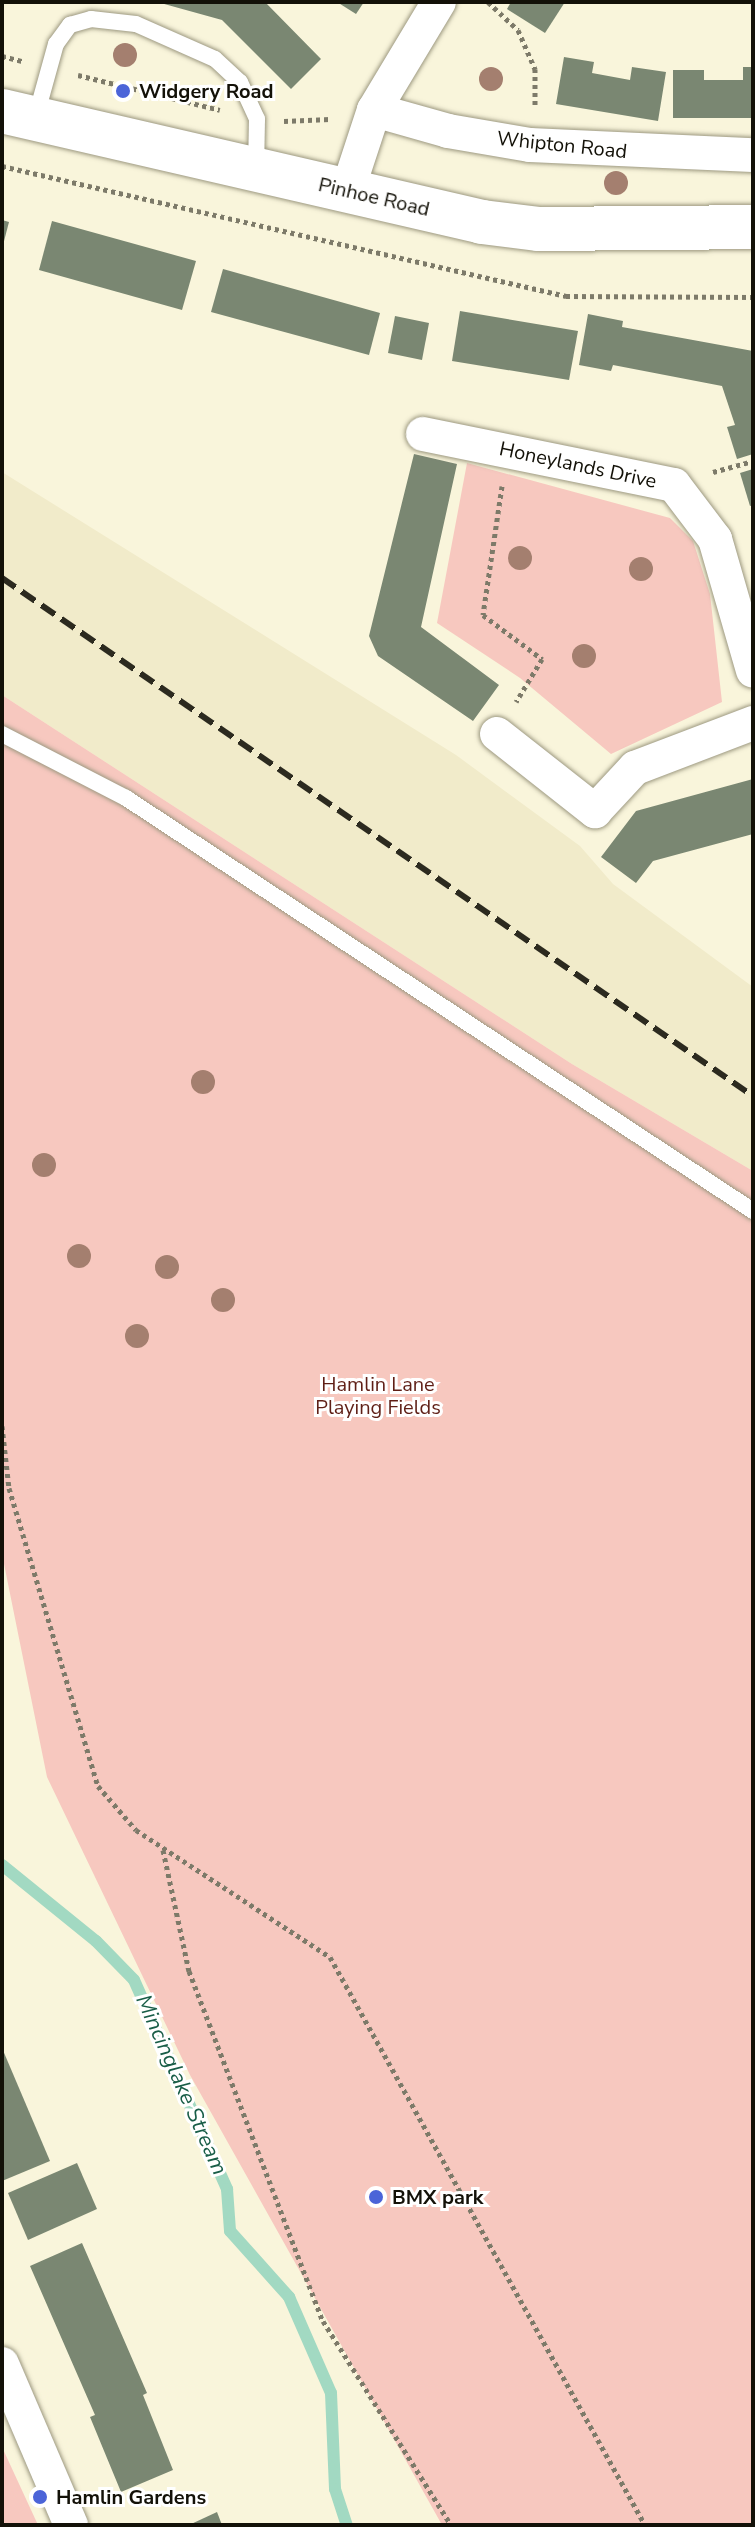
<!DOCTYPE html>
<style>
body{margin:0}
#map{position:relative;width:755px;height:2527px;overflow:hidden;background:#f9f5db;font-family:"Nunito Sans",sans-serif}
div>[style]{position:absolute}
.built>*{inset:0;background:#f1ebca}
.green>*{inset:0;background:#f7c8bf}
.stream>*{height:12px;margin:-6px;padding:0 6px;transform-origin:6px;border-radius:6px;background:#a2d9c2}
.building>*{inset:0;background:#7a8772}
.path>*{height:5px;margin-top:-2.5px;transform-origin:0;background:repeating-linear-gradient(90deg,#7d7a69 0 4px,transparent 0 8px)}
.roads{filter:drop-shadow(0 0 2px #9d9981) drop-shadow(0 0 2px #9d9981)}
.lane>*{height:16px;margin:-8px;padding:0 8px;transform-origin:8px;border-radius:8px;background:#fff}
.street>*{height:34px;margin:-17px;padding:0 17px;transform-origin:17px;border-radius:17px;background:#fff}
.secondary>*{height:44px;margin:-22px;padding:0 22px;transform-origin:22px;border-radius:22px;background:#fff}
.rail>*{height:6px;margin-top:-3px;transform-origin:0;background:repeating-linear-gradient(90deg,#2c2a1f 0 16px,transparent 0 24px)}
.trees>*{width:24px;height:24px;margin:-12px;border-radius:50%;background:#a47f6f}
.dots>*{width:22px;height:22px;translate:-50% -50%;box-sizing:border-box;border:4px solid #fff;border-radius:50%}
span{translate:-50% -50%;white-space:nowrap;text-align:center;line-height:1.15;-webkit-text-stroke:6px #fff;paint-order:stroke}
.poi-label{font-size:20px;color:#131108;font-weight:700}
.left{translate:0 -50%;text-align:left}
.street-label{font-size:20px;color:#131108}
.park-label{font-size:20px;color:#5f1f16}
.water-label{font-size:22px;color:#185d47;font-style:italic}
.frame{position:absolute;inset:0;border:4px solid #131108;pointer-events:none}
</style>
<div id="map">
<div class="built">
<i style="clip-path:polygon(2px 472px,456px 755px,580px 846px,613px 884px,753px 987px,753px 1171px,572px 1064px,2px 695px)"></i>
</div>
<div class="green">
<i style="clip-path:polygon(467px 463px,670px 518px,693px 541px,710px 594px,722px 702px,611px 754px,520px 678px,437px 623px)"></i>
<i style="clip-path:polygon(2px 695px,572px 1064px,753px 1171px,753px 2525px,442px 2525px,190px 2075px,47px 1777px,2px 1554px)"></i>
<i style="clip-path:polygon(2px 2447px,38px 2525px,2px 2525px)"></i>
</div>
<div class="stream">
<i style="left:2px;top:1865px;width:121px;rotate:39deg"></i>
<i style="left:96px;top:1941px;width:54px;rotate:45.7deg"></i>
<i style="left:134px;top:1980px;width:229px;rotate:66deg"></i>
<i style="left:227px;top:2189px;width:42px;rotate:85.9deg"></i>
<i style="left:230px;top:2231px;width:89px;rotate:48.2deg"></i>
<i style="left:289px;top:2297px;width:105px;rotate:66.4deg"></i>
<i style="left:331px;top:2393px;width:96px;rotate:87.6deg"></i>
<i style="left:335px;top:2489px;width:38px;rotate:72deg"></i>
</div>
<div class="building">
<i style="clip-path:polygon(157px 2px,265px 2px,321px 59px,291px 89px,222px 20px)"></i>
<i style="clip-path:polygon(337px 2px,364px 2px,356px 14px)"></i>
<i style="clip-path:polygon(511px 2px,565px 2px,545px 33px,507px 9px)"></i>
<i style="clip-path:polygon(564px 57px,594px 62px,592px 73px,630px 80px,632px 67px,666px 72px,658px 121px,556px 104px)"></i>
<i style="clip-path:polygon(743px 67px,753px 67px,753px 118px,673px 118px,673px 70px,704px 70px,704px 80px,743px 80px)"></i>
<i style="clip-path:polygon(2px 220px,9px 222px,3px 245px,2px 245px)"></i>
<i style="clip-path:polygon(52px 221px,196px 261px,182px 310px,39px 270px)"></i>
<i style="clip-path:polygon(223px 269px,380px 313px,369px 355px,211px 312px)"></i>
<i style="clip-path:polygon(460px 311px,578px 331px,569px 380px,452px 361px)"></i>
<i style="clip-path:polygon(588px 314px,623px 321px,622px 327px,753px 351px,753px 454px,737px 459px,727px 427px,735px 425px,722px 386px,613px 365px,611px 371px,579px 365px)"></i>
<i style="clip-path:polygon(395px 316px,429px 323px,422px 360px,388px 353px)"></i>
<i style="clip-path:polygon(414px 454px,457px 464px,421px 627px,499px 685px,473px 721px,378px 656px,369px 636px)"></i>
<i style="clip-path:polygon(753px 469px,753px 505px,750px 506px,740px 473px)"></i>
<i style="clip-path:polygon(753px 779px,753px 834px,653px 861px,636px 883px,601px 857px,636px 811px)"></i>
<i style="clip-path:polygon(2px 2048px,50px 2161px,2px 2181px)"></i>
<i style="clip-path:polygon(77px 2163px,97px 2209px,28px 2240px,8px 2193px)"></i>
<i style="clip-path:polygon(82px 2243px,147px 2393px,143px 2395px,173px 2470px,121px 2492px,90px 2417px,95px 2415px,30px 2266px)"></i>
<i style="clip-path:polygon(217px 2512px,222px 2525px,189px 2525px)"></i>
</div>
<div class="path">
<i style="left:488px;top:2px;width:41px;rotate:43deg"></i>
<i style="left:518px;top:30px;width:43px;rotate:66.4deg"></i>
<i style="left:535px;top:69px;width:39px;rotate:90deg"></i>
<i style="left:2px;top:56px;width:21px;rotate:14deg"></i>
<i style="left:78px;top:75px;width:146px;rotate:13.8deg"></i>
<i style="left:284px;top:121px;width:46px;rotate:-2.5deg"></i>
<i style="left:2px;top:166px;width:579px;rotate:12.98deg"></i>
<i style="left:566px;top:296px;width:187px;rotate:0.3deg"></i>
<i style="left:713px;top:472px;width:41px;rotate:-15.4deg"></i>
<i style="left:502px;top:486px;width:130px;rotate:98.4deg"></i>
<i style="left:483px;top:615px;width:74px;rotate:36.7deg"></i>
<i style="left:542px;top:659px;width:50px;rotate:121.2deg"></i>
<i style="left:2px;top:1426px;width:62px;rotate:83.6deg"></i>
<i style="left:9px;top:1488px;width:311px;rotate:73.4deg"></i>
<i style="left:98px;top:1786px;width:58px;rotate:49.2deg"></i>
<i style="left:136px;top:1830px;width:232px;rotate:33.2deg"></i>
<i style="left:330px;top:1957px;width:649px;rotate:60.99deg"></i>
<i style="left:163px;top:1850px;width:124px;rotate:77.9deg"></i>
<i style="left:189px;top:1971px;width:375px;rotate:69.1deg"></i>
<i style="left:323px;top:2321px;width:241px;rotate:57.9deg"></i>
</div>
<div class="roads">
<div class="lane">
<i style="left:36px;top:116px;width:75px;rotate:-74.5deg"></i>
<i style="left:56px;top:44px;width:24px;rotate:-54deg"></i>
<i style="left:70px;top:25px;width:22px;rotate:-16deg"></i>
<i style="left:91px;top:19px;width:45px;rotate:6.3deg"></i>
<i style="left:136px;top:24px;width:86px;rotate:23.9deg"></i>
<i style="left:215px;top:59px;width:34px;rotate:43deg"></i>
<i style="left:240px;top:82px;width:41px;rotate:65.3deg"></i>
<i style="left:257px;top:119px;width:50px;rotate:91.1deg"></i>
<i style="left:2px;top:734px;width:140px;rotate:27.3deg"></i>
<i style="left:126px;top:798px;width:751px;rotate:33.37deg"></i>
</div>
<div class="street">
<i style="left:374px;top:110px;width:77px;rotate:15.8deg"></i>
<i style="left:448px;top:131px;width:83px;rotate:9.7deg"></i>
<i style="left:530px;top:145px;width:223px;rotate:2.6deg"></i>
<i style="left:348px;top:189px;width:83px;rotate:-71.8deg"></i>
<i style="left:374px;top:110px;width:126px;rotate:-59deg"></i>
<i style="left:423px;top:434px;width:256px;rotate:11.5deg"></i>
<i style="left:674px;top:485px;width:68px;rotate:52.8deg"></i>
<i style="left:715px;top:539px;width:137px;rotate:73.9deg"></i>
<i style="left:497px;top:734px;width:125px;rotate:38.2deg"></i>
<i style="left:595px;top:811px;width:59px;rotate:-47.1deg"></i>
<i style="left:635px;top:768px;width:126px;rotate:-20.9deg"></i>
<i style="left:2px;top:2364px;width:175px;rotate:66.8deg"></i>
</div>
<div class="secondary">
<i style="left:2px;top:111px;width:493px;rotate:13deg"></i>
<i style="left:482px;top:222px;width:56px;rotate:7.1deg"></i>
<i style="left:538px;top:229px;width:215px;rotate:-0.5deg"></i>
</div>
</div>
<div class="rail">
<i style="left:2px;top:578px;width:912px;rotate:34.6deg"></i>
</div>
<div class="trees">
<i style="left:125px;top:55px"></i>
<i style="left:491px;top:79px"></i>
<i style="left:616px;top:183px"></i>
<i style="left:520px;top:558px"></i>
<i style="left:641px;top:569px"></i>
<i style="left:584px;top:656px"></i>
<i style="left:203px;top:1082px"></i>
<i style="left:44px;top:1165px"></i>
<i style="left:79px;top:1256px"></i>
<i style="left:167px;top:1267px"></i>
<i style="left:223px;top:1300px"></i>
<i style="left:137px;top:1336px"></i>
</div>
<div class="dots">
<i style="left:123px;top:91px;background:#4b64d8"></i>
<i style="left:376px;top:2197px;background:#4b64d8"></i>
<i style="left:40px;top:2497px;background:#4b64d8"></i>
</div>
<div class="poi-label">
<span class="left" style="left:139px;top:91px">Widgery Road</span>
<span class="left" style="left:392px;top:2197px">BMX park</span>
<span class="left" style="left:56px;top:2497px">Hamlin Gardens</span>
</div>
<div class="street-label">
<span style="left:562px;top:145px;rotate:6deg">Whipton Road</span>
<span style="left:374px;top:197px;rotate:13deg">Pinhoe Road</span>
<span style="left:578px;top:465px;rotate:12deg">Honeylands Drive</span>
</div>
<div class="park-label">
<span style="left:378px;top:1396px">Hamlin Lane<br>Playing Fields</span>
</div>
<div class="water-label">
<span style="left:181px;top:2085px;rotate:66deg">Mincinglake Stream</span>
</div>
<div class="frame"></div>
</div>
